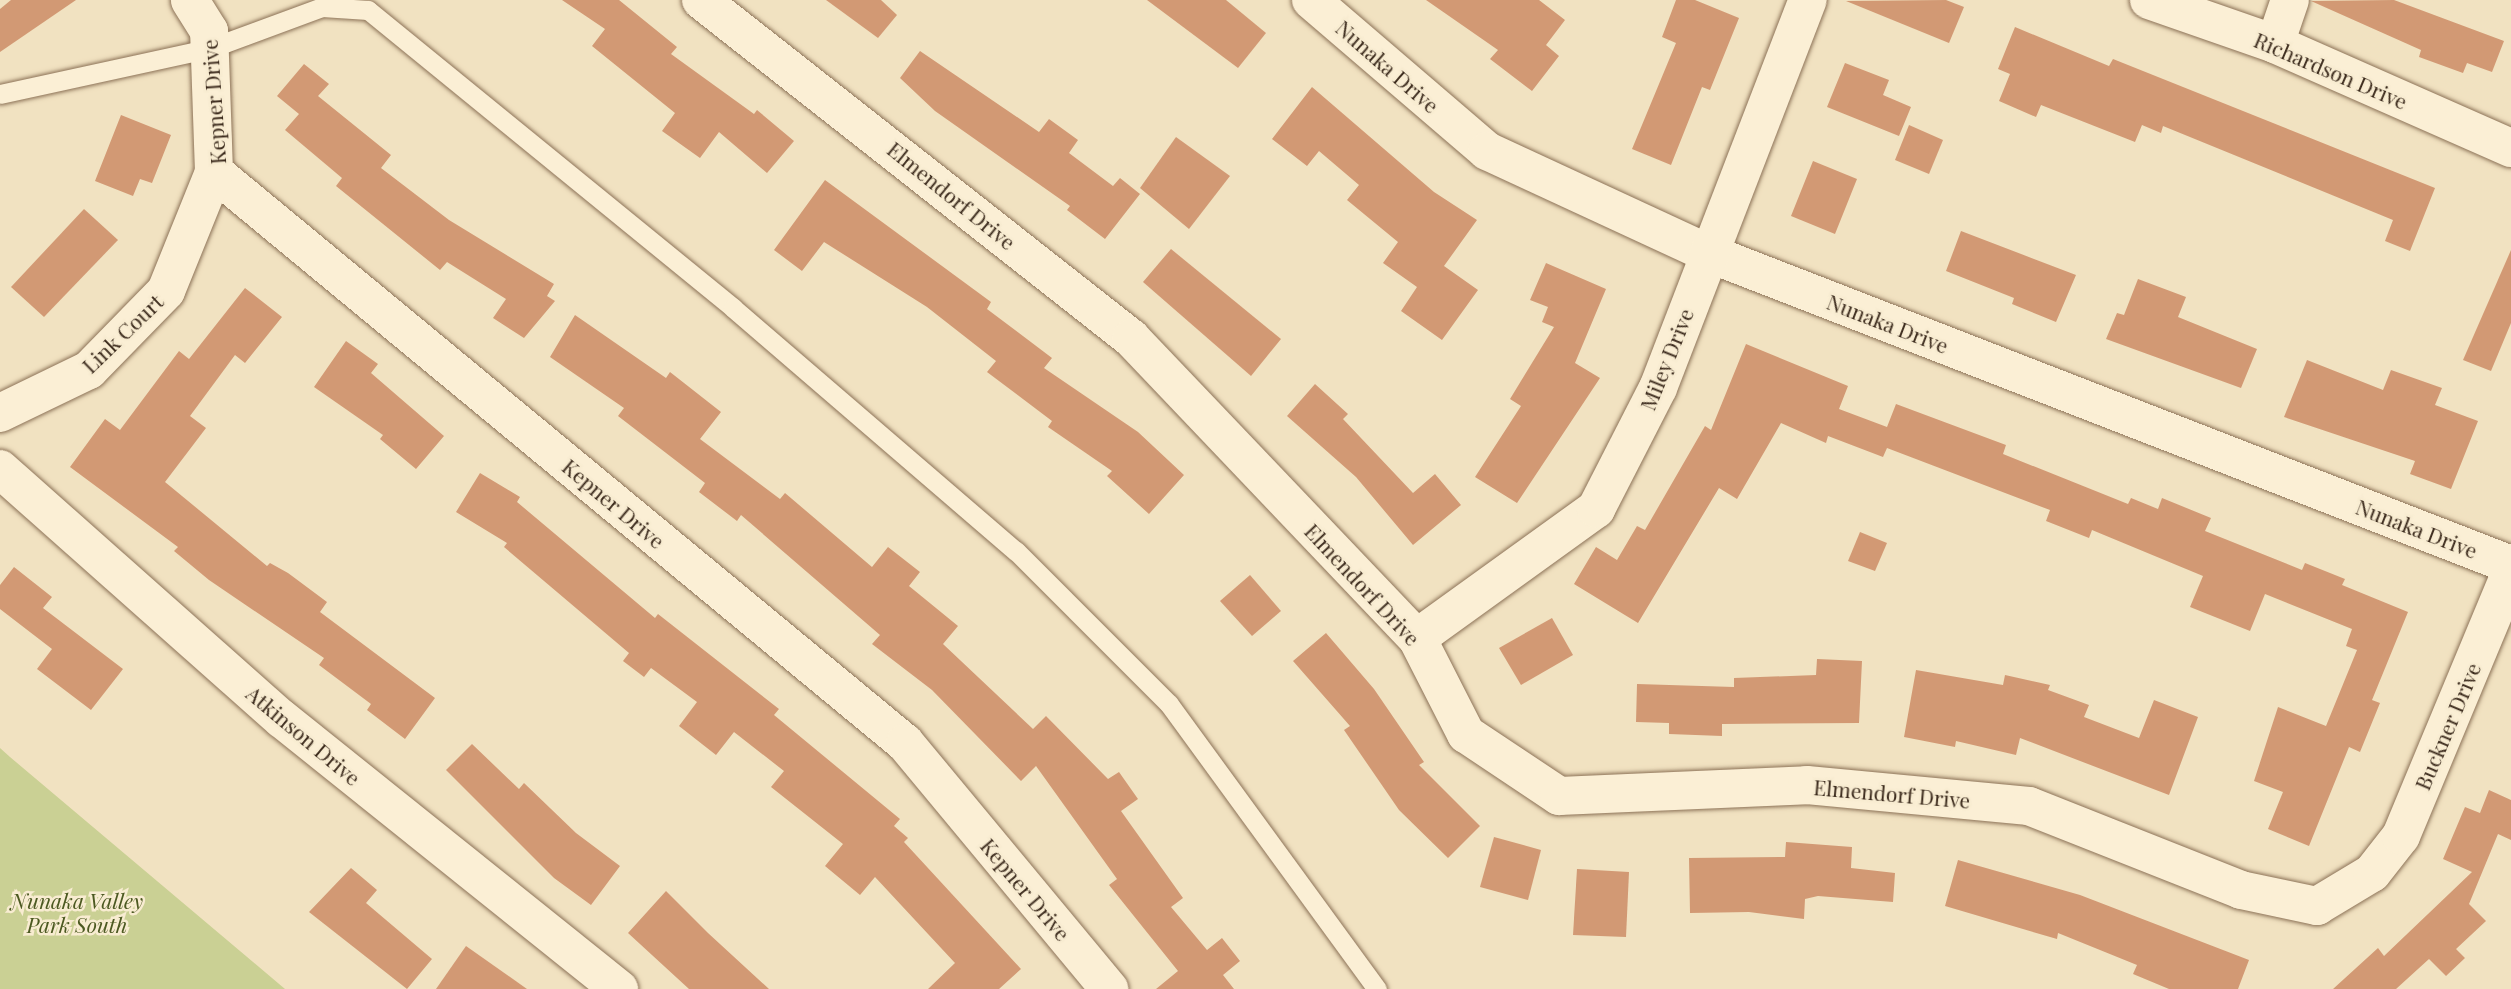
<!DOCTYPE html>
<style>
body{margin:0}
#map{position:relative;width:2511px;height:989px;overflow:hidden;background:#f1e2c1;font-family:"Playfair Display",serif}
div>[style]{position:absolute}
.green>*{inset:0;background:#cad094}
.building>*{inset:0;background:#d29974}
.roads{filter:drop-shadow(0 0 2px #8c7257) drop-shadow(0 0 2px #8c7257)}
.lane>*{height:19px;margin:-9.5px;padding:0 9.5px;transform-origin:9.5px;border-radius:9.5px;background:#fbefd5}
.street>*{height:38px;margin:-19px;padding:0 19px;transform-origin:19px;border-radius:19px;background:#fbefd5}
span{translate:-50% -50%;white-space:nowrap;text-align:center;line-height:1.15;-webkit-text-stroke:5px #f8ecd1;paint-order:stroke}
.street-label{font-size:21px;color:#3b2a1c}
.park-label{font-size:21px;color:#4c5921;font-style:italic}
</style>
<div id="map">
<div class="green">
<i style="clip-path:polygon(0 748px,10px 757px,285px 989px,0 989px)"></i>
</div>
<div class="building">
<i style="clip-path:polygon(11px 0,76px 0,0 52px,0 9px)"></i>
<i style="clip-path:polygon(562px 0,619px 0,677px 47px,671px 54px,754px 114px,757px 110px,794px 141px,767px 173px,719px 132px,700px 158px,662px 131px,675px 113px,592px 46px,605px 29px)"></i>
<i style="clip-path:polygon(826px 0,881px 0,897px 15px,878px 38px)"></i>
<i style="clip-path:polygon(1147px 0,1226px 0,1266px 33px,1238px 68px)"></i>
<i style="clip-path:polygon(1426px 0,1539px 0,1565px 20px,1546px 45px,1559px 56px,1532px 91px,1490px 59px,1498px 50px)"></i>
<i style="clip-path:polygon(1676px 0,1695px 0,1739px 18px,1710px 90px,1702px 87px,1671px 165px,1632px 149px,1676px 43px,1662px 37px)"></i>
<i style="clip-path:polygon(1946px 0,1964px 7px,1949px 43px,1846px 1px)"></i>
<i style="clip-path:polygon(2394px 0,2504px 41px,2492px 72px,2467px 63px,2463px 73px,2419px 57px,2421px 50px,2311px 1px)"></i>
<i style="clip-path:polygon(2015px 27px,2109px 66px,2113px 59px,2435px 188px,2410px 251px,2385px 241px,2393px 220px,2163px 126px,2161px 133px,2142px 125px,2135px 142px,2041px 105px,2036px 117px,1999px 101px,2010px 74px,1998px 69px)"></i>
<i style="clip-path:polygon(920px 51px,1039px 132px,1049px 119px,1078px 140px,1069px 153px,1113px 186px,1120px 178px,1140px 194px,1105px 239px,1067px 210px,1070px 206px,935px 111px,900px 78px)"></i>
<i style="clip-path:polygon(1845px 63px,1889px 80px,1883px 95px,1911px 107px,1899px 136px,1827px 107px)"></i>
<i style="clip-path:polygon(304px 64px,329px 84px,318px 96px,391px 155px,381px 168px,449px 220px,554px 284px,547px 296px,555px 301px,524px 338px,493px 318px,506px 299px,447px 262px,440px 270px,336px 186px,342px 178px,285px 130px,299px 114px,277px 96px)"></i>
<i style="clip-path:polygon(1312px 87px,1434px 192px,1477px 220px,1444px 266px,1478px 290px,1442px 340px,1401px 311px,1417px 287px,1383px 263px,1398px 242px,1347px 200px,1359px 185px,1319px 151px,1307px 166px,1272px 139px)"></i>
<i style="clip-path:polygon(121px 115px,171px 135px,152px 183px,140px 179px,133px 196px,95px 181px)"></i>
<i style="clip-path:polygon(1909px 125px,1943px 140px,1929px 174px,1895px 160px)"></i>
<i style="clip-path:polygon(1176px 137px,1230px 176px,1189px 229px,1140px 188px)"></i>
<i style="clip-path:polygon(1813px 161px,1857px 179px,1835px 234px,1791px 216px)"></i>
<i style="clip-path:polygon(825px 180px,991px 302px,987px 309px,1052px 358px,1044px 368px,1138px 432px,1184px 475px,1149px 514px,1107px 476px,1112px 471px,1048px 427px,1052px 421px,987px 372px,996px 361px,927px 307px,824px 242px,802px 271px,774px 250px)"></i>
<i style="clip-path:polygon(84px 209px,118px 240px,44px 317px,11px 287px)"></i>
<i style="clip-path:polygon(1961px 231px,2076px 275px,2056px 322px,2012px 304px,2014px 298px,1946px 271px)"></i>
<i style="clip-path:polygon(1171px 249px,1281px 339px,1251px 376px,1143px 282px)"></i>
<i style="clip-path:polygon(2511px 250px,2511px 323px,2491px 371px,2463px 360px)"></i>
<i style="clip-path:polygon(1546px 263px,1606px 289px,1575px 363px,1600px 378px,1517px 503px,1475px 477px,1521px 406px,1510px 399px,1554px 327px,1542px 322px,1548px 307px,1530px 300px)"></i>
<i style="clip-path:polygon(2138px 279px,2186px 297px,2178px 317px,2257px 349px,2241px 388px,2106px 339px,2117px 313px,2124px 315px)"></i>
<i style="clip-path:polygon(245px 288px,282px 317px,245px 363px,235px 355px,190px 416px,206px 428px,165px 482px,267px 566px,270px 563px,288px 573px,327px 602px,320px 612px,435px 698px,405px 739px,367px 710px,371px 704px,319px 665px,324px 658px,209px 580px,174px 551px,178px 547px,70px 467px,105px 419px,120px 430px,179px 351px,189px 359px)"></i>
<i style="clip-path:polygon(575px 315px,666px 378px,670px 372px,721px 412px,700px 439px,780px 499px,785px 493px,872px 567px,888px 547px,920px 572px,909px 586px,958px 626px,943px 644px,1033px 729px,1046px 716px,1108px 779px,1119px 772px,1138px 799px,1121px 811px,1183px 898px,1171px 907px,1207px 950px,1222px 938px,1240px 961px,1223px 975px,1234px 989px,1156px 989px,1178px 971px,1109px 885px,1117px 879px,1036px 766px,1021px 781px,932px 690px,872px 644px,880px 635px,741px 515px,737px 521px,699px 492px,705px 483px,618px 416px,624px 408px,550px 357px)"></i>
<i style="clip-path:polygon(346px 341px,378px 364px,371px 373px,444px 436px,416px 469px,380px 439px,383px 435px,314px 387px)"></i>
<i style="clip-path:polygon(1746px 344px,1848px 386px,1839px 409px,1887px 427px,1896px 404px,2006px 445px,2003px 454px,2128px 504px,2131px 498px,2158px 509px,2162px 498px,2211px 518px,2205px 531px,2302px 570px,2305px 563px,2345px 579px,2342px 585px,2408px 612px,2372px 700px,2380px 703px,2360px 752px,2349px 747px,2309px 846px,2268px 829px,2283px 792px,2254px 781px,2278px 707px,2326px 726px,2357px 650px,2346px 646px,2352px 629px,2265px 594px,2250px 631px,2190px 607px,2203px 576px,2092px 530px,2089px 538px,2046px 521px,2050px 510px,1887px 448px,1883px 457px,1828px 436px,1826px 443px,1781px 423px,1737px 499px,1719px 488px,1638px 623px,1574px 584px,1596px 547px,1617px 560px,1637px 526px,1645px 530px,1705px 426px,1711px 430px)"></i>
<i style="clip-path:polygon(2307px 360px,2383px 390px,2391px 370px,2442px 388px,2435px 405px,2478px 421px,2451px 489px,2410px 474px,2415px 461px,2284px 417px)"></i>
<i style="clip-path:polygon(1315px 384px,1348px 414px,1343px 419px,1413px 493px,1435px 474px,1461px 505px,1413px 545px,1356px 477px,1287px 416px)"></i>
<i style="clip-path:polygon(480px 473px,520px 497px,517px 502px,655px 618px,658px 614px,779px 709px,774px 715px,900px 819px,894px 826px,908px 838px,904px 842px,1021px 969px,999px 989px,928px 989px,955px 963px,875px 877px,860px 895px,825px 866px,843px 844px,771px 787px,784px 771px,734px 732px,716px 755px,679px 726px,697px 702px,651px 668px,644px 677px,623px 661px,629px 653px,504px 547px,507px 543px,456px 512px)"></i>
<i style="clip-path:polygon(1860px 532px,1887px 543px,1875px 571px,1848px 561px)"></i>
<i style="clip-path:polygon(14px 567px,52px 597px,43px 608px,123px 669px,91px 710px,37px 669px,52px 649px,0 609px,0 585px)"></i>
<i style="clip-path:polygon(1250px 575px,1281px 611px,1252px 636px,1220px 601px)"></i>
<i style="clip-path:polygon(1552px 618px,1573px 655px,1521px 685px,1499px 648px)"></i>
<i style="clip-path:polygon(1326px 633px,1374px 689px,1424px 762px,1419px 765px,1480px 826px,1448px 858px,1399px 810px,1344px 730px,1350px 726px,1293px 661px)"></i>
<i style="clip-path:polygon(1817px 659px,1862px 661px,1859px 723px,1722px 724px,1722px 736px,1669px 734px,1669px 723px,1636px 722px,1637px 684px,1734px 687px,1734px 678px,1816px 675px)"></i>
<i style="clip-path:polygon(1916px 670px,2003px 685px,2005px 675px,2050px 685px,2048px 690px,2089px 705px,2084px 717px,2139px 738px,2154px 700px,2198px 717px,2169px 795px,2020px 738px,2016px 755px,1956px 741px,1955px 747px,1904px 737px)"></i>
<i style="clip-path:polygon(472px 744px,519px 789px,524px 783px,576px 833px,620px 866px,591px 905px,554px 878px,446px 770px)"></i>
<i style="clip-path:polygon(2489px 790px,2511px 800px,2511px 840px,2498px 834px,2469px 904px,2486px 921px,2456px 949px,2465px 958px,2446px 976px,2429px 959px,2396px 989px,2333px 989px,2378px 948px,2384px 956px,2472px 872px,2443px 859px,2465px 807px,2480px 813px)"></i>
<i style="clip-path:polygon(1494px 837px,1541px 850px,1528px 900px,1480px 887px)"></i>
<i style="clip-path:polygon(1786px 842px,1852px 847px,1851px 868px,1895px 873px,1893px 902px,1818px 896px,1805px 899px,1804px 919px,1749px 912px,1690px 913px,1689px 858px,1785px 857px)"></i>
<i style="clip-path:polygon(1958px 860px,2080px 895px,2249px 960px,2238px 989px,2169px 989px,2133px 974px,2137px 965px,2058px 933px,2057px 939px,1945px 906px)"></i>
<i style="clip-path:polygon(351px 868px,377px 890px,366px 903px,432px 959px,407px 989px,309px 912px)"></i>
<i style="clip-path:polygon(1577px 869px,1629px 872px,1626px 937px,1573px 935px)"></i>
<i style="clip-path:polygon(666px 891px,708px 933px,769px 989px,689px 989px,628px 933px)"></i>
<i style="clip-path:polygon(466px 946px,527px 989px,436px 989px)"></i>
</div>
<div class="roads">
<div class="lane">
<i style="left:0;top:94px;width:216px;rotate:-12.3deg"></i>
<i style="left:211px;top:48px;width:118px;rotate:-20.3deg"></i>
<i style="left:322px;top:7px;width:46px;rotate:3.7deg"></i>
<i style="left:368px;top:10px;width:471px;rotate:39.2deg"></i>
<i style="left:733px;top:308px;width:373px;rotate:40.7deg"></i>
<i style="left:1016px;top:551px;width:216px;rotate:45deg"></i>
<i style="left:1169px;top:704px;width:353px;rotate:53.9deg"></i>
</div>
<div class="street">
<i style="left:701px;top:0;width:547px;rotate:38.17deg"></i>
<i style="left:1131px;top:338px;width:414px;rotate:46.4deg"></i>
<i style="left:1417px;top:638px;width:108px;rotate:63deg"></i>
<i style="left:1466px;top:734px;width:112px;rotate:33.7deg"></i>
<i style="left:1559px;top:796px;width:248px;rotate:-2.5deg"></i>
<i style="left:1807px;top:785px;width:223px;rotate:5.4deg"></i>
<i style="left:2029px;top:806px;width:228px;rotate:21.6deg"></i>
<i style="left:2241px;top:890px;width:78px;rotate:11.9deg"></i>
<i style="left:2317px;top:906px;width:64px;rotate:-31deg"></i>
<i style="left:2372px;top:873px;width:47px;rotate:-51.9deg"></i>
<i style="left:2401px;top:836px;width:286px;rotate:-67.4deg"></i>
<i style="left:1311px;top:0;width:232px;rotate:40.6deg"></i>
<i style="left:1487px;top:151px;width:243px;rotate:24.8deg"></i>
<i style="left:1708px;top:253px;width:861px;rotate:21.23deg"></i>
<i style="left:2149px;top:0;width:133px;rotate:19.2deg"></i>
<i style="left:2275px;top:44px;width:258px;rotate:23.8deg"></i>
<i style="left:2275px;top:44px;width:46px;rotate:-71.2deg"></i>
<i style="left:214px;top:172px;width:896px;rotate:39.57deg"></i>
<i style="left:905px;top:743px;width:320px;rotate:50.3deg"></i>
<i style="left:0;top:413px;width:99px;rotate:-25.8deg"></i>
<i style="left:89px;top:370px;width:110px;rotate:-45.7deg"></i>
<i style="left:166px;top:291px;width:128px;rotate:-68deg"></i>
<i style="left:214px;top:172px;width:141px;rotate:-92deg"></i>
<i style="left:209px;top:31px;width:36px;rotate:-122deg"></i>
<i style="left:0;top:469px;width:377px;rotate:41.6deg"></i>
<i style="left:282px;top:719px;width:432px;rotate:38.7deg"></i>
<i style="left:1417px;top:638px;width:221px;rotate:-35.8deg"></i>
<i style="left:1596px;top:509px;width:136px;rotate:-62.9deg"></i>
<i style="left:1658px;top:388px;width:416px;rotate:-68.9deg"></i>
</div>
</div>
<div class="street-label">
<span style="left:1388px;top:66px;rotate:41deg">Nunaka Drive</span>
<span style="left:2331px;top:70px;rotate:23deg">Richardson Drive</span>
<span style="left:213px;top:102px;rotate:-94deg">Kepner Drive</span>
<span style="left:952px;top:195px;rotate:39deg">Elmendorf Drive</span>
<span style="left:1888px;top:323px;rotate:21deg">Nunaka Drive</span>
<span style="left:122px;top:333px;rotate:-44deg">Link Court</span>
<span style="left:1666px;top:359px;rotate:-68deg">Miley Drive</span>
<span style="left:614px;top:503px;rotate:40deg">Kepner Drive</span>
<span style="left:2417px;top:528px;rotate:21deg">Nunaka Drive</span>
<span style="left:1363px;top:584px;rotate:47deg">Elmendorf Drive</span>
<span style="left:2447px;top:726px;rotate:-67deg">Buckner Drive</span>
<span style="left:304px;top:735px;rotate:40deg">Atkinson Drive</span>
<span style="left:1892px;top:793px;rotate:5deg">Elmendorf Drive</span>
<span style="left:1026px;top:889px;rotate:50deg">Kepner Drive</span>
</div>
<div class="park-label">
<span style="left:77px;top:912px">Nunaka Valley<br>Park South</span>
</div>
</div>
